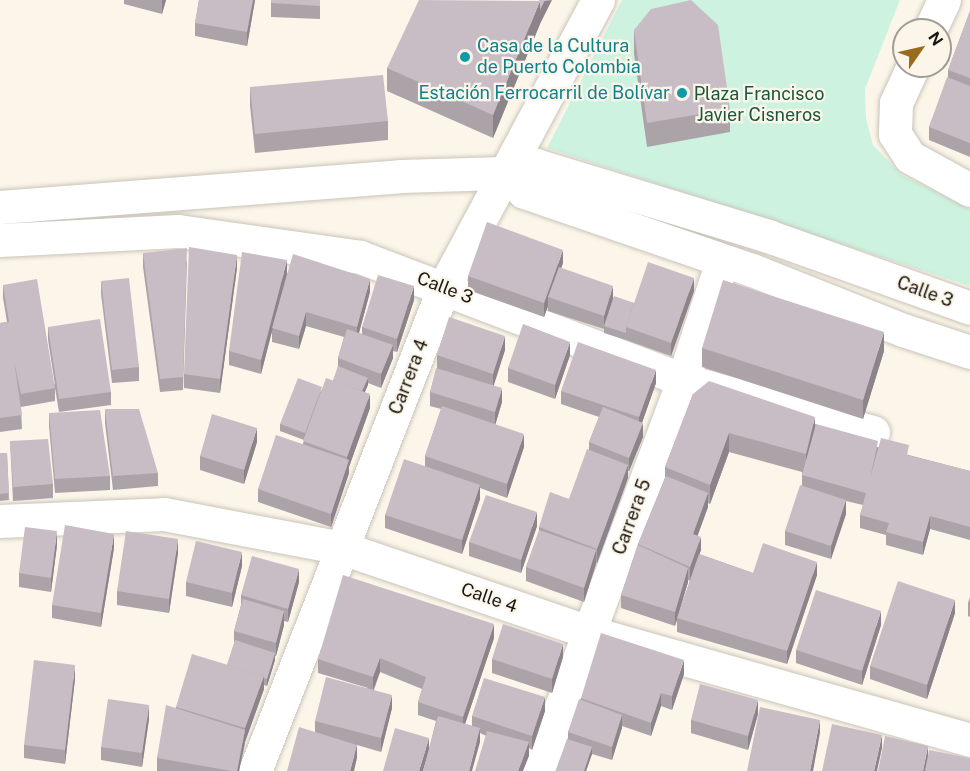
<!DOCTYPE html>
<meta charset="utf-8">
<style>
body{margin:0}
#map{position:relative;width:970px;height:771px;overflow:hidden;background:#fcf6ea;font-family:"Public Sans",sans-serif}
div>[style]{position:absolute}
.green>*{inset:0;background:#cdf3e0}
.roads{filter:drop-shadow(0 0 2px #c9c4b9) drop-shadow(0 0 2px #c9c4b9)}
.minor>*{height:33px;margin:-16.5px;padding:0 16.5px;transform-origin:16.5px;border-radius:16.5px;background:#fff}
.wall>*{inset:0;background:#aca3a9}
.shaded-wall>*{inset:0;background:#8c8489}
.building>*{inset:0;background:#c8bdc4}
.dots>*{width:16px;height:16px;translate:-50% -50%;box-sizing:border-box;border:3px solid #fcf6ea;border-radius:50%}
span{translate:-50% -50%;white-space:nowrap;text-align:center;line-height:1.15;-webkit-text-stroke:4.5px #fcf6ea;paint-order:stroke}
.culture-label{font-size:18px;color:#0d838f}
.left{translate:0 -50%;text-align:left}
.right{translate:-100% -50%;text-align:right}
.park-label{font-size:18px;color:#18563e}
.street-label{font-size:18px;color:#191713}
.north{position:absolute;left:892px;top:18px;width:60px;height:60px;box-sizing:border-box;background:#fcf6ea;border:2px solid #a19d94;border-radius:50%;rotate:56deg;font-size:16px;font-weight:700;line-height:24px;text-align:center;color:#191713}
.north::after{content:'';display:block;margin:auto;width:21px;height:27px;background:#996c1b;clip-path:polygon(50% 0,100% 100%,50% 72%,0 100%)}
</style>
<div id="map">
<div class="green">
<i style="clip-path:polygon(622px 0,900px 0,865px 89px,866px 118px,873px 145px,902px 175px,970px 209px,970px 286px,547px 148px)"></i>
</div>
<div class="roads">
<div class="minor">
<i style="left:930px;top:30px;width:33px;rotate:-65deg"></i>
<i style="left:913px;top:66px;width:41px;rotate:114.7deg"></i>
<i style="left:896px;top:103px;width:31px;rotate:92deg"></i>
<i style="left:895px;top:134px;width:27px;rotate:57deg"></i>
<i style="left:910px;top:157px;width:68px;rotate:28.8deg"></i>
<i style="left:503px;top:173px;width:28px;rotate:42deg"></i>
<i style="left:524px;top:192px;width:241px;rotate:18.9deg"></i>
<i style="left:752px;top:270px;width:162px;rotate:21.7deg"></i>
<i style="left:903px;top:330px;width:71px;rotate:18.2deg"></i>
<i style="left:0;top:207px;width:401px;rotate:-4.4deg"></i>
<i style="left:400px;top:176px;width:103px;rotate:-1.7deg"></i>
<i style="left:503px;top:173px;width:34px;rotate:-14deg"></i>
<i style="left:536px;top:165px;width:243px;rotate:17deg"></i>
<i style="left:768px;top:236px;width:214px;rotate:19.6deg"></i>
<i style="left:0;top:240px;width:178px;rotate:-2.9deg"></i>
<i style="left:178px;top:231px;width:184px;rotate:8.1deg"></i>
<i style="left:360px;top:257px;width:346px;rotate:20.8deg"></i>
<i style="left:683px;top:380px;width:197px;rotate:15.3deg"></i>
<i style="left:0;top:521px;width:164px;rotate:-2.4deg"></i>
<i style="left:164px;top:514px;width:181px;rotate:10.8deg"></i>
<i style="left:342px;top:548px;width:261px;rotate:18.8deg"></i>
<i style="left:589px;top:632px;width:396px;rotate:15.8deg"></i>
<i style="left:255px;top:771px;width:520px;rotate:-68.67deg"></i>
<i style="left:444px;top:287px;width:326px;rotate:-61.8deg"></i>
<i style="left:537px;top:771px;width:417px;rotate:-69.5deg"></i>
<i style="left:683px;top:380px;width:125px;rotate:-71.9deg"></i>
</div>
</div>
<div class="wall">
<i style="clip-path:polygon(124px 0,166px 0,162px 14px,124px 4px)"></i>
<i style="clip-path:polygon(199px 0,255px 0,247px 46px,195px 36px,195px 23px)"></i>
<i style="clip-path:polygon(271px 0,320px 0,320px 19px,271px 17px)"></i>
<i style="clip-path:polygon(970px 11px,970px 157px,929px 140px,929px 127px,948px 78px,948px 70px)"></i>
<i style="clip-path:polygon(540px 24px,493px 138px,387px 91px,387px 68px)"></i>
<i style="clip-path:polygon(634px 30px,730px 109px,730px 132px,647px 147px,634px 54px)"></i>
<i style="clip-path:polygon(250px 87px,388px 121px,388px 140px,255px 153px,250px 106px)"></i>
<i style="clip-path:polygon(143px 253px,187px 261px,183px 390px,160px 392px,143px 267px)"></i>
<i style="clip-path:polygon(563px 263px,561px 268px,613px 298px,634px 303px,694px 291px,671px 356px,626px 340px,626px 339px,626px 340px,604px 333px,604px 328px,604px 329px,548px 311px,548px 306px,544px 317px,468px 290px,468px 276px)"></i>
<i style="clip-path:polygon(237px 268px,220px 393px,184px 388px,184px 374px)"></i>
<i style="clip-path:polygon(287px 273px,370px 292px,359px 333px,362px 334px,362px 327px,414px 300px,397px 352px,393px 351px,393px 358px,381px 388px,368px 383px,365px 392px,370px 408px,349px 467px,349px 473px,331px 527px,258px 502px,258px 489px,303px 444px,304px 440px,280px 431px,280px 424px,333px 381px,338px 367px,338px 358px,344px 337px,306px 326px,299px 349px,272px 342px,272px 331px,261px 374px,229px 365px,229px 351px)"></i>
<i style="clip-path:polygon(101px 281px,139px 367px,139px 381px,112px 383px,101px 294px)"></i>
<i style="clip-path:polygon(3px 285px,55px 385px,48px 340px,48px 327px,111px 392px,111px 405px,59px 412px,55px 388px,55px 401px,21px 407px,22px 429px,0 432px,0 323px,7px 322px,3px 298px)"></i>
<i style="clip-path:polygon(702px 348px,884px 351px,863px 419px,702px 367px)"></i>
<i style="clip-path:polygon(505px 350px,493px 385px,502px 402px,495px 424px,524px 447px,507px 498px,480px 488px,480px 499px,462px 554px,385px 528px,385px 515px,425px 467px,425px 456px,441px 409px,430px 406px,430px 392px,437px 368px,437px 355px)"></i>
<i style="clip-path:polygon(570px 355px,555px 399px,508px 382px,508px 368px)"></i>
<i style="clip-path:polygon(656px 383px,642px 423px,643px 437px,629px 471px,628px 471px,628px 478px,597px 563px,596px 563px,584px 602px,526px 581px,526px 567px,539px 532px,539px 527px,569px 499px,589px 450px,589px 442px,599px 417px,561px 404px,561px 391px)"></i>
<i style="clip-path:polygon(evenodd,693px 394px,815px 424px,878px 447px,970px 471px,970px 540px,930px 529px,923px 555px,886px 545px,886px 535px,860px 528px,860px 515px,863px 505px,846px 501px,846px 514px,831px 559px,785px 545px,785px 531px,802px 486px,802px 472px,729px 452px,710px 504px,708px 503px,708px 507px,698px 535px,701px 550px,699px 554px,753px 573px,817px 575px,787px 664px,677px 632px,677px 619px,675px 626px,621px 608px,621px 595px,638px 544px,665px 478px,665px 467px,693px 394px,688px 580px,690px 581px,678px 615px,688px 582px,688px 580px)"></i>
<i style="clip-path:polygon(105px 409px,158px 473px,158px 486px,113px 490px,105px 423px)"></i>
<i style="clip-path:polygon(49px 413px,110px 476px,110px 490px,55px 493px,49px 426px)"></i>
<i style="clip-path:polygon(10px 441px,53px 484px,53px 498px,13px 501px)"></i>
<i style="clip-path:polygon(257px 442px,244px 484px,200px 470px,200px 456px)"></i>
<i style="clip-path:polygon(0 453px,7px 453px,9px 500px,0 501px)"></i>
<i style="clip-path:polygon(537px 526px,521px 573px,469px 556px,469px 542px)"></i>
<i style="clip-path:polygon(57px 545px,51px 592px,19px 587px,19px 573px)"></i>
<i style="clip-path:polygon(114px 548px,101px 627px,52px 618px,52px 605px)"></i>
<i style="clip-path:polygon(178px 553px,169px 613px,117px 605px,117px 591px)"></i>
<i style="clip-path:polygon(242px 566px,232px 607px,186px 596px,186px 582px)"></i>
<i style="clip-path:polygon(299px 582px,288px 622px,284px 621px,284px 625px,276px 656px,275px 656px,275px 660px,267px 686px,264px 685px,264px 689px,245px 742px,239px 771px,157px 771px,157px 758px,176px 707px,227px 665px,234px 644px,234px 631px,241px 605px,241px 595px)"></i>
<i style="clip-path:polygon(970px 597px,970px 617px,968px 616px,968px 603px)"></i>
<i style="clip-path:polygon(955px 613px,927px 699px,870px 679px,870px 666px)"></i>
<i style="clip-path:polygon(881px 625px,862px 685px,796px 663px,796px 650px)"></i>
<i style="clip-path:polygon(494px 638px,465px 724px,472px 726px,472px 716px,545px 711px,532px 750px,529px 748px,529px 756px,480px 733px,480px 742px,429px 749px,436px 721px,418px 715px,418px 702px,422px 689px,380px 672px,374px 690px,392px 708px,381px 752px,357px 745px,357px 758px,315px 732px,315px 721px,368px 688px,318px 673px,318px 659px)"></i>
<i style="clip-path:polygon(563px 657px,552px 693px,492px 673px,492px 659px)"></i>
<i style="clip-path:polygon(684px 674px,672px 710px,661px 706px,651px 736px,622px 726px,612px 760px,592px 754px,586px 771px,556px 771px,568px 739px,568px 732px,581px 698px)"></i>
<i style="clip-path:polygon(75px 679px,65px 764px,24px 758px,24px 745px)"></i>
<i style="clip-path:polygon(758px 714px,748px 750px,691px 733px,691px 720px)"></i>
<i style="clip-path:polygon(149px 719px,142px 767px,101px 760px,101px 747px)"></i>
</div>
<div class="shaded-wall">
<i style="clip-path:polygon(162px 0,166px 0,162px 14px)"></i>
<i style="clip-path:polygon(253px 0,255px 0,247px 46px,247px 32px)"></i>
<i style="clip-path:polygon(552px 0,540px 24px,493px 138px,493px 115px,540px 1px)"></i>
<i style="clip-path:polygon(563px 250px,563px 263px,551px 298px,548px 297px,548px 306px,544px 317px,544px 303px)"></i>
<i style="clip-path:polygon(237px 255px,237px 268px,220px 393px,220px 379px)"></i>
<i style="clip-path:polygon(287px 260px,287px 273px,261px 374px,261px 360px)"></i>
<i style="clip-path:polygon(694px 278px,694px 291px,671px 356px,671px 343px)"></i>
<i style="clip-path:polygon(370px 279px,370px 292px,357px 340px,357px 327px)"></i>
<i style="clip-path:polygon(414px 286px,414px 300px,397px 352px,397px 339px)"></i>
<i style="clip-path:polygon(613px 286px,613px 299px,604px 329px,604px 316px)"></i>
<i style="clip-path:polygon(306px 312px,306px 326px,299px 349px,299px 336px)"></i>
<i style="clip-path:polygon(884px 332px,884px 351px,863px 419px,863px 400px)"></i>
<i style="clip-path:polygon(505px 336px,505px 350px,493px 388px,493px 374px)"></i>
<i style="clip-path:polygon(570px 342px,570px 355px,555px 399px,555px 385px)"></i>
<i style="clip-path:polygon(393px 345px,393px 358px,381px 388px,381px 374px)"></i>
<i style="clip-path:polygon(656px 370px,656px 383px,639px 431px,639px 417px)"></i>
<i style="clip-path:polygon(368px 378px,368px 385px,360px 403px,360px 396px)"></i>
<i style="clip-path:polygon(502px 388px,502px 402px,495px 426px,495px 412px)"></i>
<i style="clip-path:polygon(370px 394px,370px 408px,349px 467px,349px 473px,331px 527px,331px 514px,347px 465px,347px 457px)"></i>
<i style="clip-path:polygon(815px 417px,815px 436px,806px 473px,806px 454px)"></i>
<i style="clip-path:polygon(643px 423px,643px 437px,629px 471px,629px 458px)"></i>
<i style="clip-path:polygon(257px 428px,257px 442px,244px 484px,244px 470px)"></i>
<i style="clip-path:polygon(729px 433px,729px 452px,710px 504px,710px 485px)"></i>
<i style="clip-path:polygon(524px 434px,524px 447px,507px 498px,507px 484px)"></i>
<i style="clip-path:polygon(628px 465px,628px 478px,597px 563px,597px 549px)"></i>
<i style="clip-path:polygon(480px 485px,480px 499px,462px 554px,462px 540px)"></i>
<i style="clip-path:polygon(708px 493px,708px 507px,693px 547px,693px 534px)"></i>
<i style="clip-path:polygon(846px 500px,846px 514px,831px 559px,831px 546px)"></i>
<i style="clip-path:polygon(537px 512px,537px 526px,521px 573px,521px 560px)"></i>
<i style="clip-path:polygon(930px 516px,930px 529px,923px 555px,923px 542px)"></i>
<i style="clip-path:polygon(57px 531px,57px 545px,51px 592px,51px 578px)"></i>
<i style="clip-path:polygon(114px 534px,114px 548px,101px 627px,101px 613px)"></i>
<i style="clip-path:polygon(701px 537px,701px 550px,690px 581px,690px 567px)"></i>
<i style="clip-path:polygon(178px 539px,178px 553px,169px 613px,169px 599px)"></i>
<i style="clip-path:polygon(596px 550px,596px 564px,584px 602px,584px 588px)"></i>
<i style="clip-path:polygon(242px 552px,242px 566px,232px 607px,232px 593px)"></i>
<i style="clip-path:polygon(817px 562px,817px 575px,787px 664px,787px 651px)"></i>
<i style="clip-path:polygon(688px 568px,688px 582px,675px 626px,675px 612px)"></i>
<i style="clip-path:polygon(299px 569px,299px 582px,288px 622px,288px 609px)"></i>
<i style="clip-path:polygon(955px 600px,955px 613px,927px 699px,927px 685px)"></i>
<i style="clip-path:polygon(284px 611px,284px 625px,276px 656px,276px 643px)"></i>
<i style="clip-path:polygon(881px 611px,881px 625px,862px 685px,862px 671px)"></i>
<i style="clip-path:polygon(494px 624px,494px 638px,463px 730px,463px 717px)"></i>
<i style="clip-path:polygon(563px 644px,563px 657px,552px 693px,552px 679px)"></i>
<i style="clip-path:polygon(275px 653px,275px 660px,267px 686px,267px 679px)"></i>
<i style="clip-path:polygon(380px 658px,380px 672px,373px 690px,373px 677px)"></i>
<i style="clip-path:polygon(684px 660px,684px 674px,672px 710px,672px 696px)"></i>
<i style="clip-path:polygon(75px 665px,75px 679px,65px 764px,65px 750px)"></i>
<i style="clip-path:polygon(264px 676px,264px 689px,245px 742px,245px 728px)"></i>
<i style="clip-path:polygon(661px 693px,661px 706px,651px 736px,651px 723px)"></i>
<i style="clip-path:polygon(392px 695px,392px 708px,381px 752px,381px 738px)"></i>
<i style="clip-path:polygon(545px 697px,545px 711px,532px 750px,532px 736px)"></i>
<i style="clip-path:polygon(758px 700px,758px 714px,748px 750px,748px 736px)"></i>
<i style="clip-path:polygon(149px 705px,149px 719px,142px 767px,142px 753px)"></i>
<i style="clip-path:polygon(622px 715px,622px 728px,612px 760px,612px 747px)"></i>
<i style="clip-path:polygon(820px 720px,820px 733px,813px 771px,810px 771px)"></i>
<i style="clip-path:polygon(480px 728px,480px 742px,472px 771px,469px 771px)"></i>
<i style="clip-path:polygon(245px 730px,245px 743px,239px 771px,237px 771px)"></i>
<i style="clip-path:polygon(882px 735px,882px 748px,877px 771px,874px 771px)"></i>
<i style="clip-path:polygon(429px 738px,429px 751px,423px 771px,419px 771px)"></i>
<i style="clip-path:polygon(529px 742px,529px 756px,523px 771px,518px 771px)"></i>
<i style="clip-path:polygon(357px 745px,357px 758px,354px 771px,350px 771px)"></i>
<i style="clip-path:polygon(928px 746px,928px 759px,926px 771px,923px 771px)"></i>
<i style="clip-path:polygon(592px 747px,592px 754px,586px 771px,584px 771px)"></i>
</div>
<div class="building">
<i style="clip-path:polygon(199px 0,253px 0,247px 32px,195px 23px)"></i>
<i style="clip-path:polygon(271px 0,320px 0,320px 6px,271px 3px)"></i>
<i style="clip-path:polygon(419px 0,540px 1px,493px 115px,387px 68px)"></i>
<i style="clip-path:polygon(538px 0,545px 0,540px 10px,540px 1px)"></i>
<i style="clip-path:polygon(691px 0,718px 25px,730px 109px,647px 123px,634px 30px,651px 9px)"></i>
<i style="clip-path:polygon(970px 11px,970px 78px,948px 70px)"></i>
<i style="clip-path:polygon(383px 75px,388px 121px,255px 134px,250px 87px)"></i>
<i style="clip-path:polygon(947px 77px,970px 86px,970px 143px,929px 127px)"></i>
<i style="clip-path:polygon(487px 222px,563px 250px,544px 303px,468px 276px)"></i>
<i style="clip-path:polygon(189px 247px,237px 255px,220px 379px,184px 374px)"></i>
<i style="clip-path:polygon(187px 248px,183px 377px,160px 379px,143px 253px)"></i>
<i style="clip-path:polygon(242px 252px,287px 260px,261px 360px,229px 351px)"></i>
<i style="clip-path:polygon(293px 254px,370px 279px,357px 327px,306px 312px,299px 336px,272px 328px)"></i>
<i style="clip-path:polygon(648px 262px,694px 278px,671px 343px,626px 327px)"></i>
<i style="clip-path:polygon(559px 267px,613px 286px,604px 316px,548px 297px)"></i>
<i style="clip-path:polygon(378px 275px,414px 286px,397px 339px,362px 327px)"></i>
<i style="clip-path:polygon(129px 278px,139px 367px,112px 370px,101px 281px)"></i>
<i style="clip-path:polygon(37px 279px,55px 388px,21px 394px,14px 361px,22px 415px,0 418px,0 323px,9px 322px,3px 285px)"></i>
<i style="clip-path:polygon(723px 280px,884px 332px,863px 400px,702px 348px)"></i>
<i style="clip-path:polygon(614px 296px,634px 303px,626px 327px,626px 333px,604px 326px)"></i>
<i style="clip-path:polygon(449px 317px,505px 336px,493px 374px,437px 355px)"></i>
<i style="clip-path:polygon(100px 319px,111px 392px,59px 399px,48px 327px)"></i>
<i style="clip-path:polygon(523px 324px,570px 342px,555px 385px,508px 368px)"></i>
<i style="clip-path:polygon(347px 329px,393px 345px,381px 374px,338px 358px)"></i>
<i style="clip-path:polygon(578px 342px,656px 370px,639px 417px,561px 391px)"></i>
<i style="clip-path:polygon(338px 366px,368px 378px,362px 391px,333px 381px)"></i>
<i style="clip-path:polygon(436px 368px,502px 388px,495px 412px,430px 392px)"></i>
<i style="clip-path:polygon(298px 378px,322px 387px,305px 433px,280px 424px)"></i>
<i style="clip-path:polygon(326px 378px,370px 394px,347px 457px,303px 441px)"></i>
<i style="clip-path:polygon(709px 381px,815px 417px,806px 454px,729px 433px,710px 485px,665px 467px,693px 394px)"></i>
<i style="clip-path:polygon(442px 406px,524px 434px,507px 484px,425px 456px)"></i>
<i style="clip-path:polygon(603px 407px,643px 423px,629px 458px,589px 442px)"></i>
<i style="clip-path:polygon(105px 409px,139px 409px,158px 473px,113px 476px)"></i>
<i style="clip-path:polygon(100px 410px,110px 476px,55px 479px,49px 413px)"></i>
<i style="clip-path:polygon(212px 414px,257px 428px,244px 470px,200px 456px)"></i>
<i style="clip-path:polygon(816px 424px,878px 441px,870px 479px,881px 438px,909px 445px,907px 455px,970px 471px,970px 527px,930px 516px,923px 542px,886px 532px,889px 523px,860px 515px,866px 493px,802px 475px)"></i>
<i style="clip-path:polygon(276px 435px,349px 460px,331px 514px,258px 489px)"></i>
<i style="clip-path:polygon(48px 439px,53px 484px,13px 487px,10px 441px)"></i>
<i style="clip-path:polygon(587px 449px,628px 465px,597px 549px,539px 527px,550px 492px,569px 499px)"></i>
<i style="clip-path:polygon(0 453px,7px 453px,9px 493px,0 494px)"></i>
<i style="clip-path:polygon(404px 459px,480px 485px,462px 540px,385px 515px)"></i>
<i style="clip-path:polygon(666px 476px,708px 493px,693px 534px,701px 537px,690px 567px,638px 544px)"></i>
<i style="clip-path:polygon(800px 485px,846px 500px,831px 546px,785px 531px)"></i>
<i style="clip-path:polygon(486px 495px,537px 512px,521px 560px,469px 542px)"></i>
<i style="clip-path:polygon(65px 525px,114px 534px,101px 613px,52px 605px)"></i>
<i style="clip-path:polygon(25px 527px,57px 531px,51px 578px,19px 573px)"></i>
<i style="clip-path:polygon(539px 530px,596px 550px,584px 588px,526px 567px)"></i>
<i style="clip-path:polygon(126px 531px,178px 539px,169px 599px,117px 591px)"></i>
<i style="clip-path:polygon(196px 541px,242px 552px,232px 593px,186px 582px)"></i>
<i style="clip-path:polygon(763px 543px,817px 562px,787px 651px,677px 618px,699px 554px,753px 573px)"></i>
<i style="clip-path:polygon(638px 545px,688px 568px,675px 612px,621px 595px)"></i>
<i style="clip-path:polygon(252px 556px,299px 569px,288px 609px,241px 595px)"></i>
<i style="clip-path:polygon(343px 575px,494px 624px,463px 717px,418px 702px,426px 677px,380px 658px,373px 677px,318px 659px)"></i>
<i style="clip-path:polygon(898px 581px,955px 600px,927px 685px,870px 666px)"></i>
<i style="clip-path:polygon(816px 590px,881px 611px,862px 671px,796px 650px)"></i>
<i style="clip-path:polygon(243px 599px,284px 611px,276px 643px,234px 631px)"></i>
<i style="clip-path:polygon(503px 624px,563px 644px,552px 679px,492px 659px)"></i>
<i style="clip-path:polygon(601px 633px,684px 660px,672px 696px,661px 693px,651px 723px,581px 698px)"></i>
<i style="clip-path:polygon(235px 640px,275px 653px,267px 679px,264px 678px,264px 676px,227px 665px)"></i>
<i style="clip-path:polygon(192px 654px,264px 676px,245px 728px,176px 707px)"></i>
<i style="clip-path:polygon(34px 660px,75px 665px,65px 750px,24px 745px)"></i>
<i style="clip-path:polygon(326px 677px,392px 695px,381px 738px,315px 721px)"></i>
<i style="clip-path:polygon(484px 678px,545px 697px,532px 736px,472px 716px)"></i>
<i style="clip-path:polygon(700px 684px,758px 700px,748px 736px,691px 720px)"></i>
<i style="clip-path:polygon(108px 699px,149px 705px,142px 753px,101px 747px)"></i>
<i style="clip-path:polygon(579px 699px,622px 715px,612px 747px,568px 732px)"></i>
<i style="clip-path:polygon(166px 705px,245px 730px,237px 771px,232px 771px,157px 758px)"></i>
<i style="clip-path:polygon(760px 707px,820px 720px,810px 771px,747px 771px)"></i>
<i style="clip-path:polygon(438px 716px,480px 728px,469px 771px,423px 771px)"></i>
<i style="clip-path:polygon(832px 724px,882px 735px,874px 771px,822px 771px)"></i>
<i style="clip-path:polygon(299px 727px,357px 745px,350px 771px,287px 771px)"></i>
<i style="clip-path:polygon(395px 728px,429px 738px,419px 771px,383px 771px)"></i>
<i style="clip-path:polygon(487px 731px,529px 742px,518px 771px,475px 771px)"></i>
<i style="clip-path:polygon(885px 736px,928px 746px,923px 771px,878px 771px)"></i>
<i style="clip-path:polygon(567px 739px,592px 747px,584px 771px,556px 771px)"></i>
<i style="clip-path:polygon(929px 750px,970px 758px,970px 771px,925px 771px)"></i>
</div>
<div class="dots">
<i style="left:465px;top:57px;background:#0f9aa8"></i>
<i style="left:682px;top:93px;background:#0f9aa8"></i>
</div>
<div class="culture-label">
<span class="left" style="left:477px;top:57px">Casa de la Cultura<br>de Puerto Colombia</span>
<span class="right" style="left:670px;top:93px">Estación Ferrocarril de Bolívar</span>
</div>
<div class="park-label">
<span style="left:759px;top:105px">Plaza Francisco<br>Javier Cisneros</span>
</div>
<div class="street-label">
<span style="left:445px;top:288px;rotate:21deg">Calle 3</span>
<span style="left:925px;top:292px;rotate:20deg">Calle 3</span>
<span style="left:409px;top:377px;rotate:-69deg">Carrera 4</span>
<span style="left:632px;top:517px;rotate:-70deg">Carrera 5</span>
<span style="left:489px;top:598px;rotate:19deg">Calle 4</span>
</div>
<div class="north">N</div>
</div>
